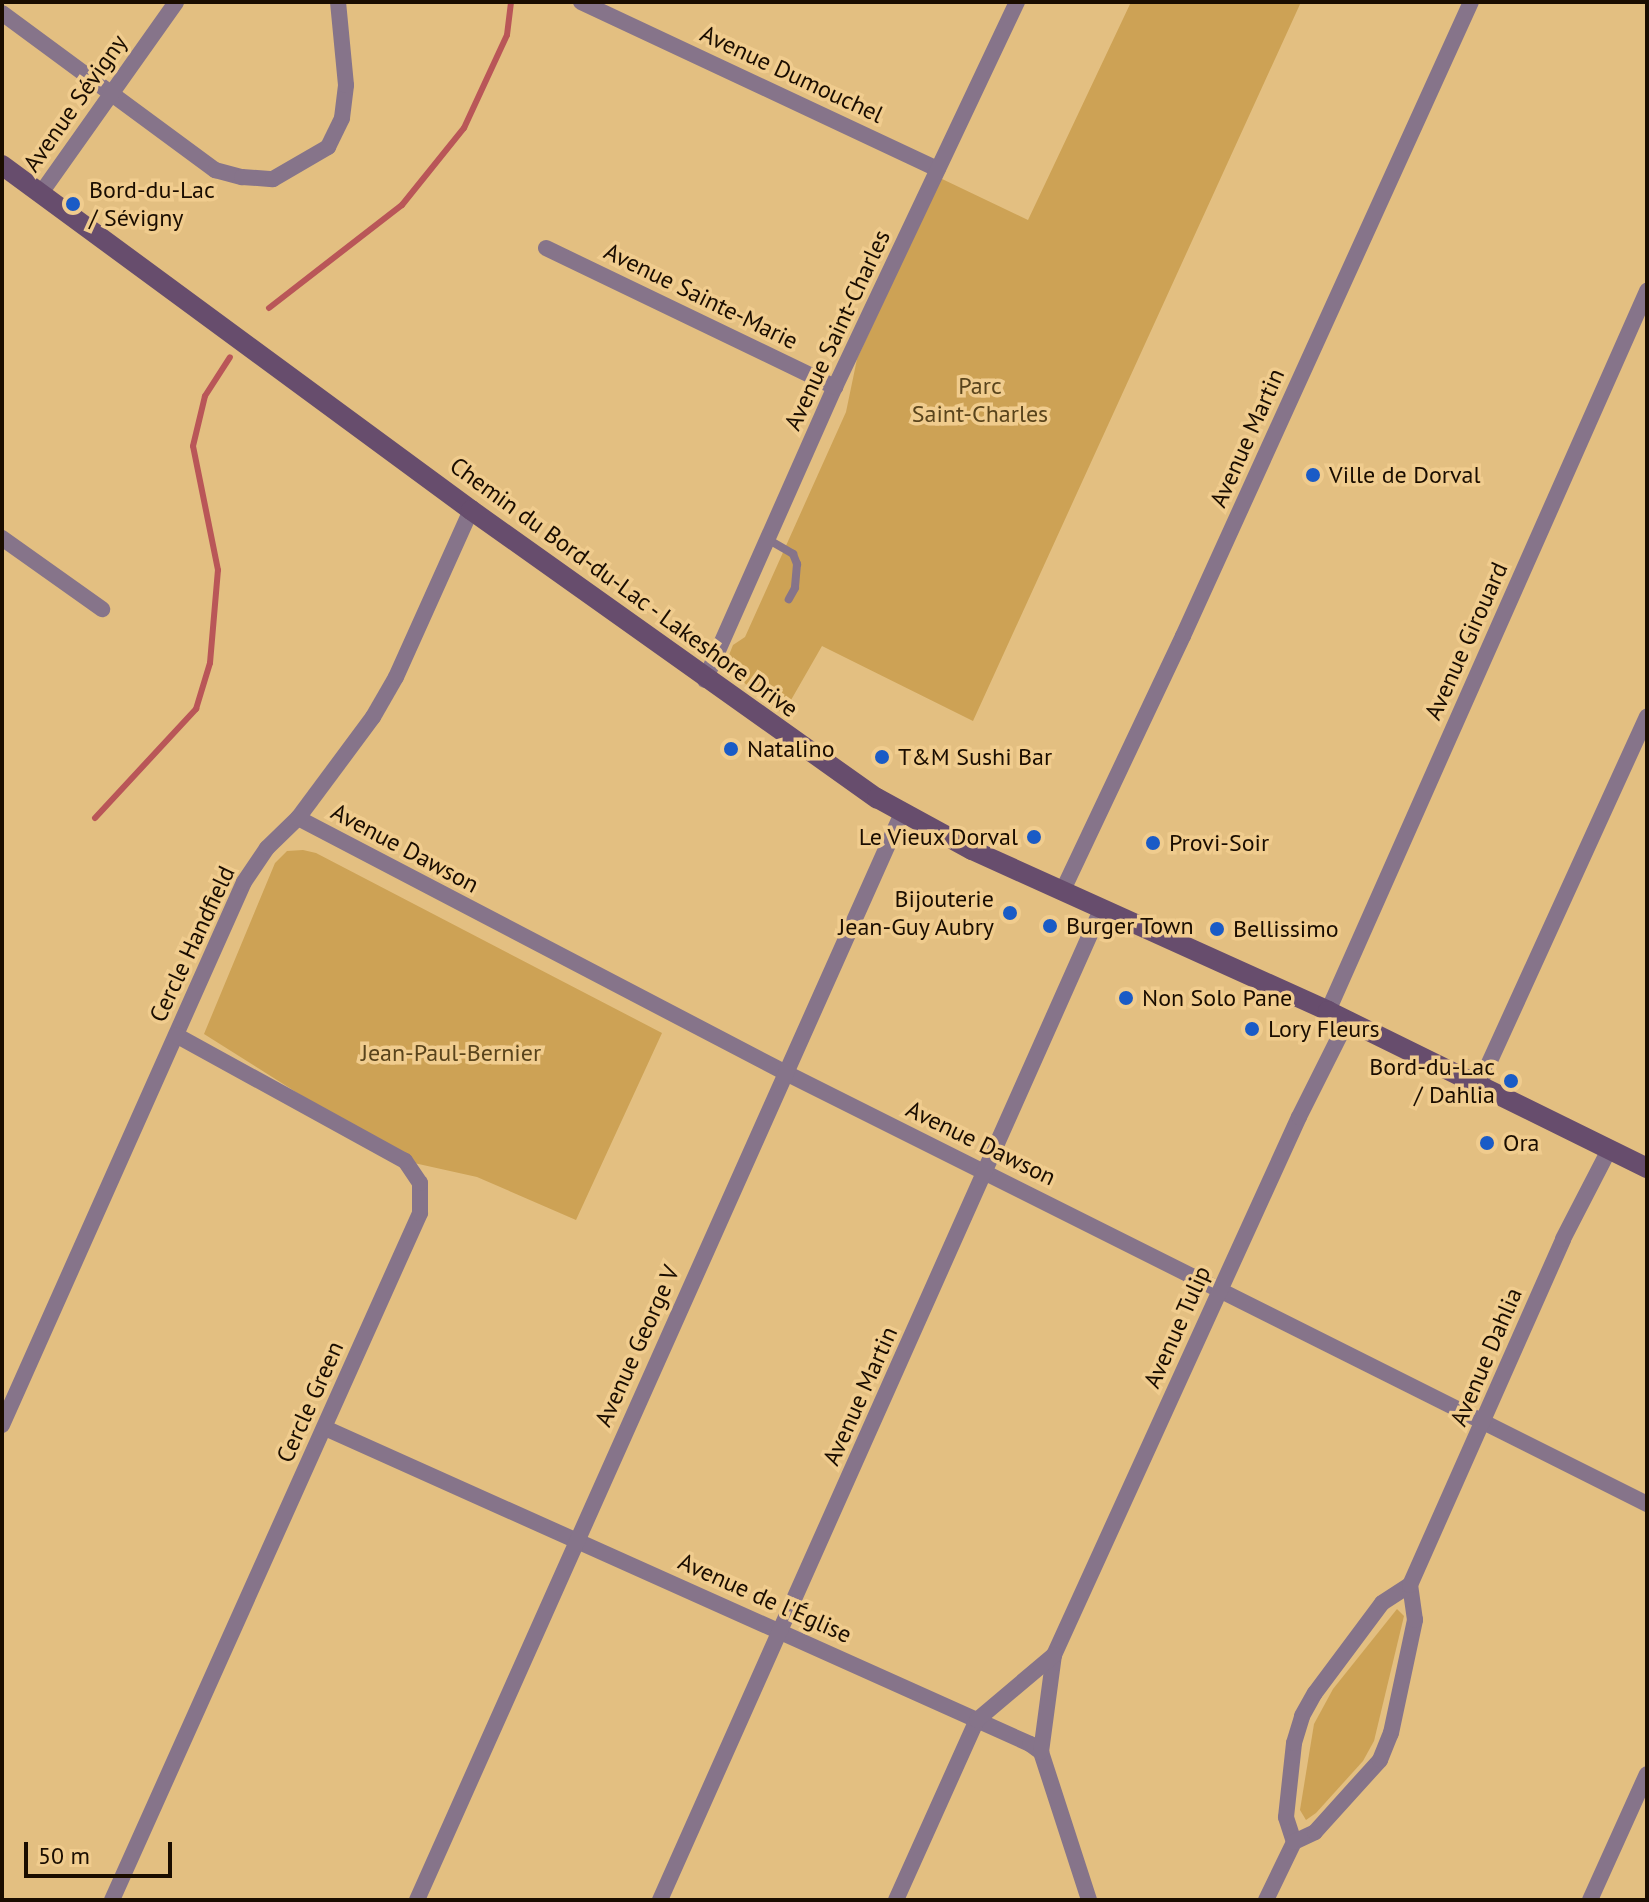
<!DOCTYPE html>
<meta charset="utf-8">
<style>
body{margin:0}
#map{position:relative;width:1649px;height:1902px;overflow:hidden;background:#e3bf81;font-family:"PT Sans",sans-serif}
div>[style]{position:absolute}
.green>*{inset:0;background:#cda255}
.stream>*{height:6px;margin:-3px;padding:0 3px;transform-origin:3px;border-radius:3px;background:#b95658}
.lane>*{height:8px;margin:-4px;padding:0 4px;transform-origin:4px;border-radius:4px;background:#86748a}
.street>*{height:16px;margin:-8px;padding:0 8px;transform-origin:8px;border-radius:8px;background:#86748a}
.secondary>*{height:20px;margin:-10px;padding:0 10px;transform-origin:10px;border-radius:10px;background:#674d6d}
.dots>*{width:22px;height:22px;translate:-50% -50%;box-sizing:border-box;border:4px solid #f0cc8e;border-radius:50%}
span{translate:-50% -50%;white-space:nowrap;text-align:center;line-height:1.15;-webkit-text-stroke:7px #f0cc8e;paint-order:stroke}
.street-label{font-size:24px;color:#1a0d00}
.poi-label{font-size:24px;color:#1a0d00}
.left{translate:0 -50%;text-align:left}
.right{translate:-100% -50%;text-align:right}
.park-label{font-size:24px;color:#59441c}
.frame{position:absolute;inset:0;border:4px solid #1a0d00;pointer-events:none}
.scale{position:absolute;left:24px;top:1842px;width:148px;height:36px;box-sizing:border-box;border:4px solid #1a0d00;border-top:0;padding-left:10px;font-size:24px;line-height:28px;white-space:nowrap;color:#1a0d00;-webkit-text-stroke:6px #f0cc8e;paint-order:stroke}
</style>
<div id="map">
<div class="green">
<i style="clip-path:polygon(1131px 2px,1301px 2px,973px 721px,822px 646px,783px 714px,733px 674px,729px 655px,733px 645px,745px 637px,846px 412px,857px 359px,940px 178px,1028px 220px)"></i>
<i style="clip-path:polygon(303px 850px,316px 853px,662px 1033px,576px 1220px,477px 1177px,405px 1161px,204px 1034px,275px 863px,287px 851px)"></i>
<i style="clip-path:polygon(1397px 1609px,1404px 1616px,1374px 1741px,1363px 1761px,1316px 1813px,1306px 1820px,1300px 1810px,1314px 1724px,1333px 1689px)"></i>
</div>
<div class="stream">
<i style="left:269px;top:308px;width:168px;rotate:-37.8deg"></i>
<i style="left:402px;top:205px;width:99px;rotate:-51.2deg"></i>
<i style="left:464px;top:128px;width:102px;rotate:-65.2deg"></i>
<i style="left:507px;top:35px;width:33px;rotate:-83deg"></i>
<i style="left:95px;top:818px;width:149px;rotate:-47.2deg"></i>
<i style="left:196px;top:709px;width:48px;rotate:-73.1deg"></i>
<i style="left:210px;top:663px;width:93px;rotate:-85.1deg"></i>
<i style="left:218px;top:570px;width:126px;rotate:-101.4deg"></i>
<i style="left:193px;top:446px;width:51px;rotate:-76.5deg"></i>
<i style="left:205px;top:396px;width:46px;rotate:-57.3deg"></i>
</div>
<div class="lane">
<i style="left:769px;top:540px;width:28px;rotate:30deg"></i>
<i style="left:793px;top:554px;width:11px;rotate:68deg"></i>
<i style="left:797px;top:564px;width:24px;rotate:95deg"></i>
<i style="left:795px;top:588px;width:13px;rotate:119deg"></i>
</div>
<div class="street">
<i style="left:581px;top:2px;width:394px;rotate:25.1deg"></i>
<i style="left:2px;top:13px;width:265px;rotate:36.4deg"></i>
<i style="left:215px;top:170px;width:28px;rotate:15deg"></i>
<i style="left:242px;top:177px;width:31px;rotate:4deg"></i>
<i style="left:273px;top:179px;width:64px;rotate:-30.2deg"></i>
<i style="left:328px;top:147px;width:32px;rotate:-64deg"></i>
<i style="left:342px;top:118px;width:33px;rotate:-83deg"></i>
<i style="left:346px;top:85px;width:83px;rotate:-95.5deg"></i>
<i style="left:41px;top:193px;width:234px;rotate:-54.7deg"></i>
<i style="left:546px;top:248px;width:321px;rotate:25.7deg"></i>
<i style="left:2px;top:538px;width:123px;rotate:35.4deg"></i>
<i style="left:705px;top:680px;width:321px;rotate:-66.1deg"></i>
<i style="left:835px;top:387px;width:426px;rotate:-64.7deg"></i>
<i style="left:298px;top:818px;width:551px;rotate:27.59deg"></i>
<i style="left:786px;top:1073px;width:963px;rotate:26.59deg"></i>
<i style="left:1062px;top:892px;width:283px;rotate:-64.7deg"></i>
<i style="left:1183px;top:636px;width:696px;rotate:-65.57deg"></i>
<i style="left:1328px;top:1011px;width:788px;rotate:-66.1deg"></i>
<i style="left:1479px;top:1085px;width:405px;rotate:-65.5deg"></i>
<i style="left:2px;top:1425px;width:594px;rotate:-65.98deg"></i>
<i style="left:244px;top:882px;width:41px;rotate:-55.9deg"></i>
<i style="left:267px;top:848px;width:43px;rotate:-44.1deg"></i>
<i style="left:298px;top:818px;width:126px;rotate:-53.4deg"></i>
<i style="left:373px;top:717px;width:46px;rotate:-60.1deg"></i>
<i style="left:396px;top:677px;width:183px;rotate:-65.8deg"></i>
<i style="left:325px;top:1428px;width:773px;rotate:24.14deg"></i>
<i style="left:1030px;top:1744px;width:14px;rotate:36deg"></i>
<i style="left:1041px;top:1752px;width:156px;rotate:72deg"></i>
<i style="left:1041px;top:1752px;width:98px;rotate:-82.4deg"></i>
<i style="left:1054px;top:1655px;width:591px;rotate:-65.52deg"></i>
<i style="left:1299px;top:1117px;width:107px;rotate:-63.4deg"></i>
<i style="left:1294px;top:1842px;width:26px;rotate:-108deg"></i>
<i style="left:1286px;top:1817px;width:74px;rotate:-83.8deg"></i>
<i style="left:1294px;top:1743px;width:28px;rotate:-73deg"></i>
<i style="left:1302px;top:1716px;width:26px;rotate:-61deg"></i>
<i style="left:1315px;top:1693px;width:112px;rotate:-53.3deg"></i>
<i style="left:1382px;top:1603px;width:33px;rotate:-33deg"></i>
<i style="left:112px;top:1900px;width:753px;rotate:-65.85deg"></i>
<i style="left:420px;top:1213px;width:30px;rotate:-90deg"></i>
<i style="left:420px;top:1183px;width:27px;rotate:-124deg"></i>
<i style="left:405px;top:1161px;width:261px;rotate:-151.2deg"></i>
<i style="left:417px;top:1900px;width:1190px;rotate:-65.95deg"></i>
<i style="left:660px;top:1900px;width:1084px;rotate:-65.99deg"></i>
<i style="left:896px;top:1900px;width:197px;rotate:-65.8deg"></i>
<i style="left:977px;top:1720px;width:101px;rotate:-40.2deg"></i>
<i style="left:1266px;top:1900px;width:64px;rotate:-64.2deg"></i>
<i style="left:1294px;top:1842px;width:23px;rotate:-25deg"></i>
<i style="left:1315px;top:1832px;width:97px;rotate:-47.9deg"></i>
<i style="left:1380px;top:1760px;width:29px;rotate:-68deg"></i>
<i style="left:1391px;top:1733px;width:116px;rotate:-78deg"></i>
<i style="left:1415px;top:1620px;width:35px;rotate:-98deg"></i>
<i style="left:1410px;top:1585px;width:378px;rotate:-66.1deg"></i>
<i style="left:1563px;top:1239px;width:100px;rotate:-62.7deg"></i>
<i style="left:1590px;top:1900px;width:138px;rotate:-65.7deg"></i>
</div>
<div class="secondary">
<i style="left:2px;top:165px;width:582px;rotate:36.34deg"></i>
<i style="left:471px;top:510px;width:498px;rotate:35.4deg"></i>
<i style="left:877px;top:798px;width:108px;rotate:28.7deg"></i>
<i style="left:972px;top:850px;width:391px;rotate:24.3deg"></i>
<i style="left:1328px;top:1011px;width:356px;rotate:26.2deg"></i>
</div>
<div class="dots">
<i style="left:73px;top:204px;background:#1a5bc6"></i>
<i style="left:1313px;top:475px;background:#1a5bc6"></i>
<i style="left:731px;top:749px;background:#1a5bc6"></i>
<i style="left:882px;top:757px;background:#1a5bc6"></i>
<i style="left:1034px;top:837px;background:#1a5bc6"></i>
<i style="left:1153px;top:843px;background:#1a5bc6"></i>
<i style="left:1010px;top:913px;background:#1a5bc6"></i>
<i style="left:1050px;top:926px;background:#1a5bc6"></i>
<i style="left:1217px;top:929px;background:#1a5bc6"></i>
<i style="left:1126px;top:998px;background:#1a5bc6"></i>
<i style="left:1252px;top:1029px;background:#1a5bc6"></i>
<i style="left:1511px;top:1081px;background:#1a5bc6"></i>
<i style="left:1487px;top:1143px;background:#1a5bc6"></i>
</div>
<div class="street-label">
<span style="left:792px;top:74px;rotate:25deg">Avenue Dumouchel</span>
<span style="left:75px;top:103px;rotate:-55deg">Avenue Sévigny</span>
<span style="left:701px;top:296px;rotate:26deg">Avenue Sainte-Marie</span>
<span style="left:837px;top:330px;rotate:-65deg">Avenue Saint-Charles</span>
<span style="left:1247px;top:438px;rotate:-66deg">Avenue Martin</span>
<span style="left:624px;top:587px;rotate:36deg">Chemin du Bord-du-Lac - Lakeshore Drive</span>
<span style="left:1466px;top:641px;rotate:-66deg">Avenue Girouard</span>
<span style="left:405px;top:848px;rotate:28deg">Avenue Dawson</span>
<span style="left:192px;top:944px;rotate:-65deg">Cercle Handfield</span>
<span style="left:981px;top:1143px;rotate:26deg">Avenue Dawson</span>
<span style="left:1177px;top:1327px;rotate:-66deg">Avenue Tulip</span>
<span style="left:637px;top:1346px;rotate:-66deg">Avenue George V</span>
<span style="left:1486px;top:1357px;rotate:-67deg">Avenue Dahlia</span>
<span style="left:860px;top:1396px;rotate:-66deg">Avenue Martin</span>
<span style="left:310px;top:1402px;rotate:-66deg">Cercle Green</span>
<span style="left:765px;top:1598px;rotate:24deg">Avenue de l'Église</span>
</div>
<div class="poi-label">
<span class="left" style="left:89px;top:204px">Bord-du-Lac<br>/ Sévigny</span>
<span class="left" style="left:1329px;top:475px">Ville de Dorval</span>
<span class="left" style="left:747px;top:749px">Natalino</span>
<span class="left" style="left:898px;top:757px">T&amp;M Sushi Bar</span>
<span class="right" style="left:1018px;top:837px">Le Vieux Dorval</span>
<span class="left" style="left:1169px;top:843px">Provi-Soir</span>
<span class="right" style="left:994px;top:913px">Bijouterie<br>Jean-Guy Aubry</span>
<span class="left" style="left:1066px;top:926px">Burger Town</span>
<span class="left" style="left:1233px;top:929px">Bellissimo</span>
<span class="left" style="left:1142px;top:998px">Non Solo Pane</span>
<span class="left" style="left:1268px;top:1029px">Lory Fleurs</span>
<span class="right" style="left:1495px;top:1081px">Bord-du-Lac<br>/ Dahlia</span>
<span class="left" style="left:1503px;top:1143px">Ora</span>
</div>
<div class="park-label">
<span style="left:980px;top:400px">Parc<br>Saint-Charles</span>
<span style="left:451px;top:1053px">Jean-Paul-Bernier</span>
</div>
<div class="frame"></div>
<div class="scale">50 m</div>
</div>
